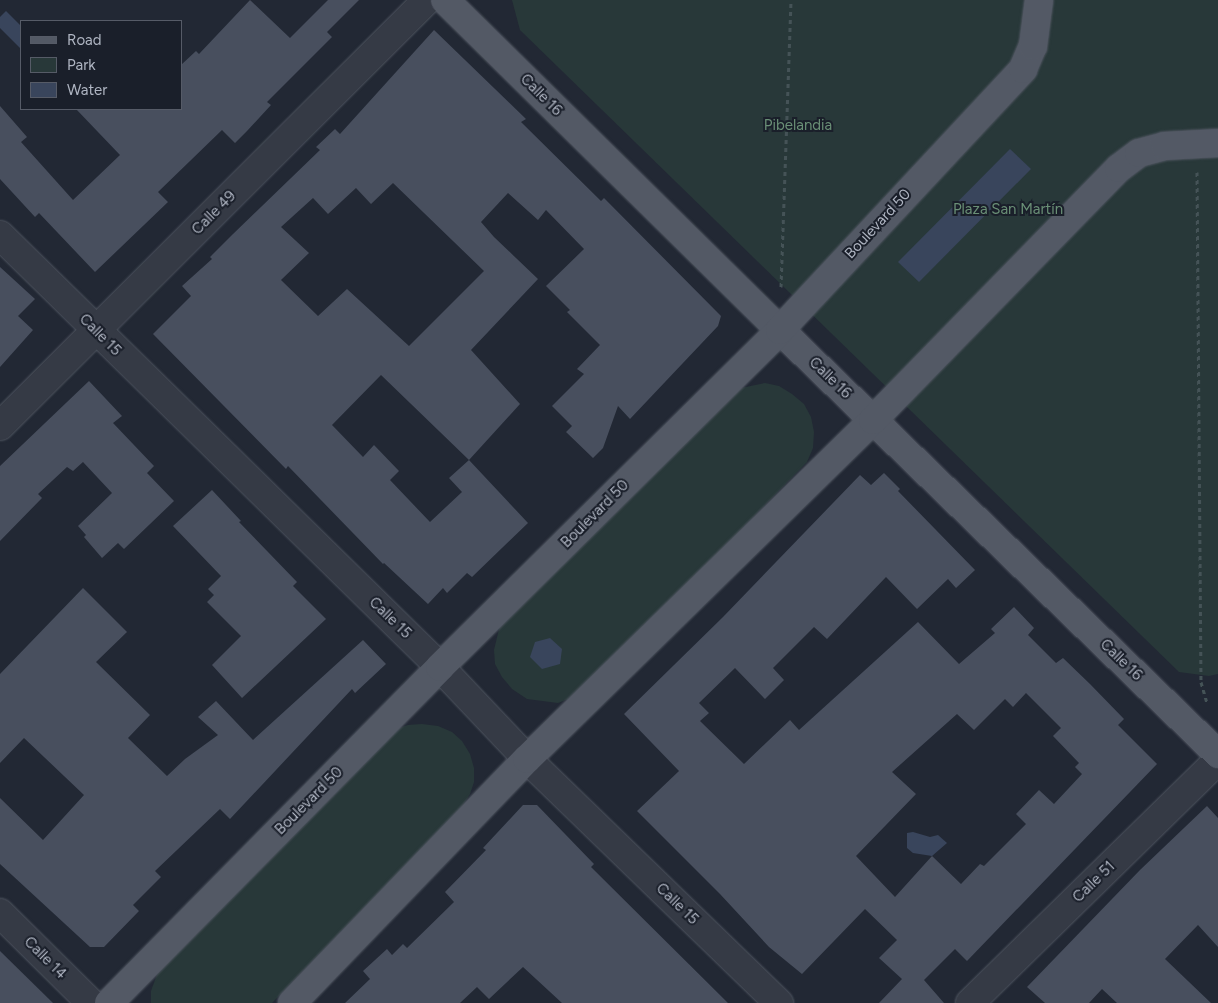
<!DOCTYPE html>
<meta charset="utf-8">
<style>
body{margin:0}
#map{position:relative;width:1218px;height:1003px;overflow:hidden;background:#222834;font-family:Figtree,sans-serif}
div>[style]{position:absolute}
.green>*{inset:0;background:#283839}
.water>*{inset:0;background:#39455c}
.building>*{inset:0;background:#484f5e}
.path>*{height:3px;margin-top:-1.5px;transform-origin:0;background:repeating-linear-gradient(90deg,#455357 0 4px,transparent 0 8px)}
.roads{filter:drop-shadow(0 0 1px #4f5560) drop-shadow(0 0 1px #4f5560)}
.minor>*{height:28px;margin:-14px;padding:0 14px;transform-origin:14px;border-radius:14px;background:#353a45}
.major>*{height:28px;margin:-14px;padding:0 14px;transform-origin:14px;border-radius:14px;background:#535965}
span{translate:-50% -50%;white-space:nowrap;text-align:center;line-height:1.15;-webkit-text-stroke:4px #1a1f2a;paint-order:stroke}
.street-label{font-size:15px;color:#afb5c2}
.park-label{font-size:15px;color:#6a8f76}
.legend{position:absolute;left:20px;top:20px;width:162px;height:90px;box-sizing:border-box;background:#1a1f2a;border:1px solid #565b67;margin:0;padding:6px 9px;list-style:none;font-size:15px;color:#afb5c2}
.legend li{display:flex;align-items:center;gap:10px;height:25px}
.legend b{width:25px;border:1px solid #565b67}
</style>
<div id="map">
<div class="green">
<i style="clip-path:polygon(512px 0,1218px 0,1218px 674px,1209px 676px,1179px 672px,520px 30px)"></i>
<i style="clip-path:polygon(765px 383px,779px 386px,792px 394px,804px 404px,811px 417px,814px 432px,813px 448px,807px 462px,591px 684px,573px 697px,558px 703px,527px 699px,512px 689px,502px 677px,495px 664px,494px 650px,501px 621px,736px 389px)"></i>
<i style="clip-path:polygon(422px 724px,438px 726px,452px 732px,462px 741px,470px 754px,474px 768px,474px 782px,470px 794px,462px 807px,272px 1003px,151px 1003px,151px 991px,160px 966px,395px 729px,408px 725px)"></i>
</div>
<div class="water">
<i style="clip-path:polygon(6px 11px,21px 26px,20px 48px,0 28px,0 17px)"></i>
<i style="clip-path:polygon(1010px 149px,1031px 169px,919px 282px,898px 262px)"></i>
<i style="clip-path:polygon(550px 638px,562px 649px,560px 664px,542px 669px,530px 657px,535px 642px)"></i>
<i style="clip-path:polygon(913px 832px,930px 837px,938px 835px,947px 843px,932px 856px,913px 853px,907px 848px,907px 833px)"></i>
</div>
<div class="building">
<i style="clip-path:polygon(250px 0,290px 38px,328px 0,359px 0,327px 32px,332px 37px,267px 102px,271px 105px,247px 131px,235px 143px,222px 130px,158px 192px,168px 202px,95px 272px,39px 213px,35px 217px,0 179px,0 106px,27px 137px,21px 142px,73px 200px,120px 155px,76px 109px,181px 109px,181px 65px,196px 51px,199px 54px)"></i>
<i style="clip-path:polygon(evenodd,434px 30px,526px 119px,521px 122px,601px 201px,604px 198px,721px 316px,718px 326px,630px 419px,618px 406px,603px 448px,593px 458px,566px 432px,572px 426px,552px 406px,584px 374px,577px 369px,600px 345px,567px 312px,570px 310px,546px 286px,584px 249px,546px 210px,538px 220px,508px 193px,481px 222px,494px 237px,538px 279px,471px 350px,520px 404px,469px 460px,528px 523px,472px 577px,467px 573px,447px 593px,443px 588px,428px 604px,384px 563px,383px 564px,288px 466px,286px 469px,153px 334px,191px 296px,182px 286px,212px 259px,210px 257px,233px 234px,320px 150px,316px 147px,335px 129px,340px 134px,434px 30px,393px 183px,484px 271px,409px 346px,347px 289px,318px 316px,281px 280px,309px 253px,281px 227px,313px 198px,328px 214px,356px 188px,371px 204px,393px 183px,434px 30px,381px 375px,469px 460px,449px 478px,462px 492px,430px 522px,390px 480px,399px 471px,374px 445px,363px 457px,332px 425px,381px 375px)"></i>
<i style="clip-path:polygon(0 267px,35px 299px,18px 316px,33px 330px,0 367px)"></i>
<i style="clip-path:polygon(89px 381px,122px 416px,113px 423px,154px 466px,147px 473px,174px 501px,124px 549px,118px 543px,102px 558px,84px 537px,86px 535px,78px 526px,112px 493px,83px 462px,73px 471px,67px 467px,38px 494px,42px 498px,0 541px,0 466px)"></i>
<i style="clip-path:polygon(evenodd,884px 473px,900px 489px,898px 491px,975px 570px,956px 588px,948px 579px,917px 609px,886px 577px,827px 639px,814px 627px,773px 668px,784px 680px,765px 699px,735px 668px,699px 703px,709px 713px,700px 721px,744px 764px,790px 720px,799px 730px,918px 622px,959px 664px,995px 633px,991px 629px,1014px 607px,1034px 628px,1028px 635px,1056px 663px,1063px 658px,1090px 684px,1124px 719px,1118px 725px,1157px 764px,967px 961px,955px 949px,924px 980px,944px 1003px,879px 1003px,902px 979px,879px 958px,897px 940px,865px 909px,802px 974px,769px 947px,720px 894px,637px 811px,679px 771px,624px 714px,723px 617px,860px 475px,871px 485px,884px 473px,1026px 693px,1061px 728px,1053px 736px,1079px 763px,1075px 767px,1082px 774px,1054px 804px,1039px 790px,1016px 814px,1026px 824px,984px 866px,980px 864px,961px 884px,932px 856px,895px 897px,856px 856px,916px 794px,892px 772px,957px 714px,974px 730px,1005px 699px,1013px 707px,1026px 693px)"></i>
<i style="clip-path:polygon(212px 490px,241px 521px,239px 522px,297px 582px,293px 586px,326px 619px,242px 698px,212px 665px,241px 636px,207px 602px,214px 595px,208px 589px,221px 576px,173px 526px)"></i>
<i style="clip-path:polygon(83px 588px,127px 632px,96px 662px,150px 715px,128px 738px,167px 776px,185px 759px,218px 735px,198px 717px,216px 701px,253px 740px,363px 640px,386px 664px,355px 693px,352px 689px,230px 819px,220px 809px,155px 871px,161px 877px,133px 905px,139px 911px,104px 947px,90px 947px,0 864px,0 798px,43px 840px,84px 795px,24px 738px,0 763px,0 674px)"></i>
<i style="clip-path:polygon(523px 805px,537px 805px,594px 864px,591px 867px,728px 1003px,562px 1003px,523px 967px,489px 999px,477px 987px,460px 1003px,345px 1003px,370px 979px,363px 971px,387px 949px,392px 955px,403px 944px,407px 948px,454px 902px,445px 892px,486px 850px,483px 848px)"></i>
<i style="clip-path:polygon(1207px 806px,1218px 818px,1218px 947px,1198px 925px,1165px 959px,1211px 1003px,1117px 1003px,1102px 989px,1089px 1003px,1045px 1003px,1027px 987px,1140px 870px)"></i>
<i style="clip-path:polygon(0 951px,53px 1003px,0 1003px)"></i>
</div>
<div class="path">
<i style="left:1197px;top:172px;width:510px;rotate:89.55deg"></i>
<i style="left:1201px;top:682px;width:22px;rotate:74deg"></i>
<i style="left:781px;top:287px;width:287px;rotate:-88deg"></i>
</div>
<div class="roads">
<div class="minor">
<i style="left:0;top:235px;width:617px;rotate:44.47deg"></i>
<i style="left:440px;top:667px;width:127px;rotate:46.6deg"></i>
<i style="left:527px;top:759px;width:351px;rotate:44.1deg"></i>
<i style="left:0;top:426px;width:603px;rotate:-44.93deg"></i>
<i style="left:0;top:913px;width:128px;rotate:44.7deg"></i>
<i style="left:970px;top:1003px;width:347px;rotate:-44.4deg"></i>
</div>
<div class="major">
<i style="left:445px;top:0;width:470px;rotate:44.6deg"></i>
<i style="left:780px;top:330px;width:610px;rotate:44.07deg"></i>
<i style="left:109px;top:1003px;width:472px;rotate:-45.4deg"></i>
<i style="left:440px;top:667px;width:479px;rotate:-44.7deg"></i>
<i style="left:780px;top:330px;width:357px;rotate:-47deg"></i>
<i style="left:1023px;top:69px;width:25px;rotate:-67deg"></i>
<i style="left:1033px;top:46px;width:46px;rotate:-82.6deg"></i>
<i style="left:292px;top:1003px;width:339px;rotate:-46.1deg"></i>
<i style="left:527px;top:759px;width:484px;rotate:-44.4deg"></i>
<i style="left:873px;top:420px;width:352px;rotate:-45.7deg"></i>
<i style="left:1119px;top:168px;width:25px;rotate:-37deg"></i>
<i style="left:1139px;top:153px;width:27px;rotate:-15deg"></i>
<i style="left:1165px;top:146px;width:53px;rotate:-3.2deg"></i>
</div>
</div>
<div class="street-label">
<span style="left:541px;top:95px;rotate:45deg">Calle 16</span>
<span style="left:214px;top:213px;rotate:-45deg">Calle 49</span>
<span style="left:878px;top:224px;rotate:-47deg">Boulevard 50</span>
<span style="left:100px;top:335px;rotate:45deg">Calle 15</span>
<span style="left:830px;top:378px;rotate:44deg">Calle 16</span>
<span style="left:595px;top:514px;rotate:-45deg">Boulevard 50</span>
<span style="left:390px;top:618px;rotate:44deg">Calle 15</span>
<span style="left:1121px;top:660px;rotate:44deg">Calle 16</span>
<span style="left:309px;top:801px;rotate:-45deg">Boulevard 50</span>
<span style="left:1094px;top:882px;rotate:-44deg">Calle 51</span>
<span style="left:677px;top:904px;rotate:44deg">Calle 15</span>
<span style="left:45px;top:958px;rotate:45deg">Calle 14</span>
</div>
<div class="park-label">
<span style="left:798px;top:126px">Pibelandia</span>
<span style="left:1008px;top:210px">Plaza San Martín</span>
</div>
<ul class="legend">
<li><b style="height:6px;background:#535965"></b>Road</li>
<li><b style="height:14px;background:#283839"></b>Park</li>
<li><b style="height:14px;background:#39455c"></b>Water</li>
</ul>
</div>
